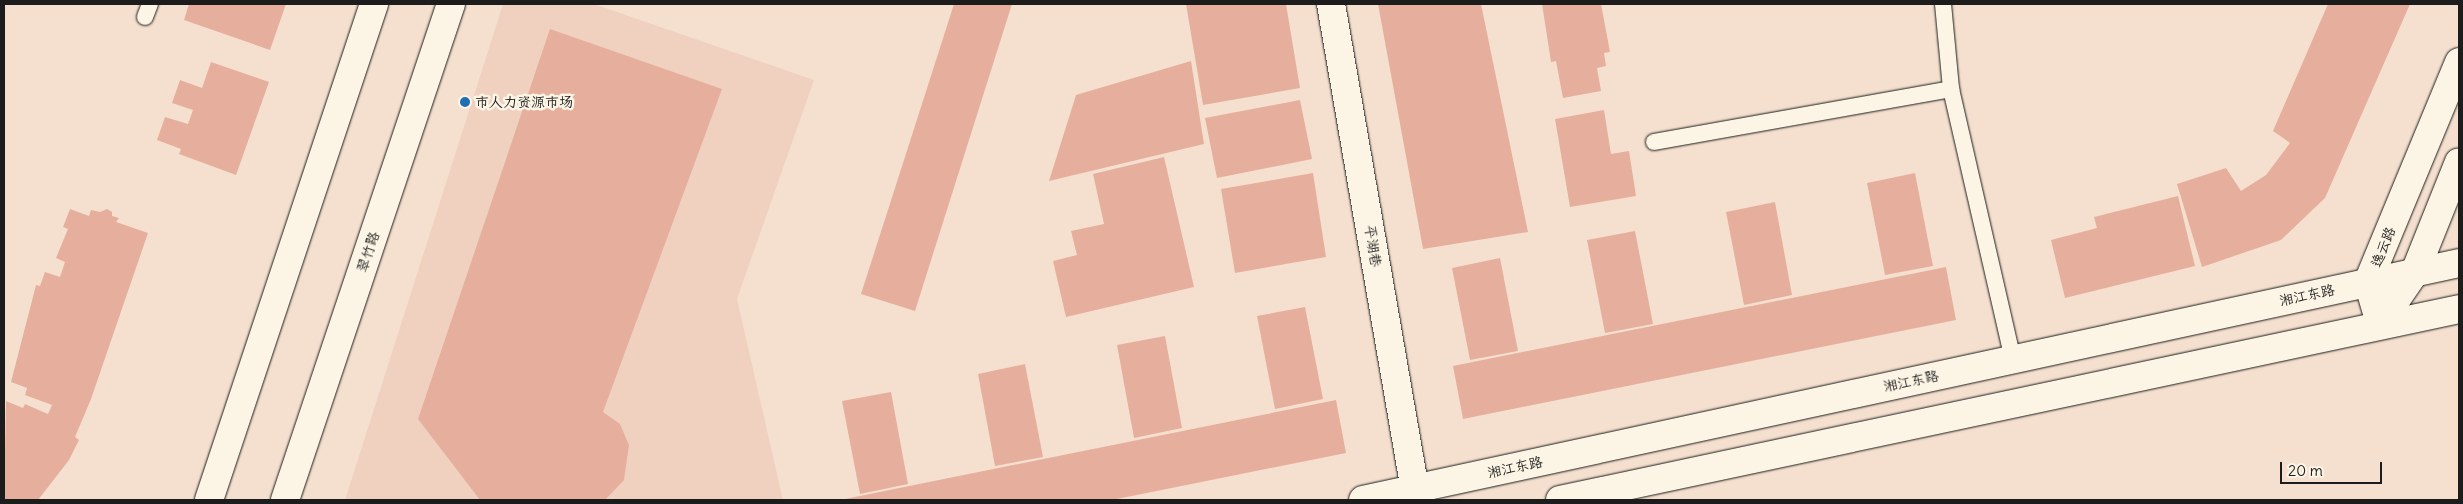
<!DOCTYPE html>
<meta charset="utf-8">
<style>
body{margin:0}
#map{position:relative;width:2463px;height:504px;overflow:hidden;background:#f5e0cf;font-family:Delius,"LXGW WenKai TC",sans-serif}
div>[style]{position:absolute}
.built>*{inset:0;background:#f0d1c0}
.building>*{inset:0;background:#e6af9d}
.roads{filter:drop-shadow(0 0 1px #1c1c1c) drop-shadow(0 0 1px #1c1c1c)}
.service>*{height:16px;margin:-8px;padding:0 8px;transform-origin:8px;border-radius:8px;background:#fcf5e5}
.minor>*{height:28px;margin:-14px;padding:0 14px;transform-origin:14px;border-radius:14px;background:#fcf5e5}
.tertiary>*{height:28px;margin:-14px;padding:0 14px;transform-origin:14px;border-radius:14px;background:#fcf5e5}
.secondary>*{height:28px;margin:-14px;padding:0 14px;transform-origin:14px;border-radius:14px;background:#fcf5e5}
.dots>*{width:14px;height:14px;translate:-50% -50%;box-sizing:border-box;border:2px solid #fcf5e5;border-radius:50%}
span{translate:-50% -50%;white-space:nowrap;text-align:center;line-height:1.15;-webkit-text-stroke:5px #fcf5e5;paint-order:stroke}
.poi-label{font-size:14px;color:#1c1c1c}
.left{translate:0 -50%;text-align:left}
.street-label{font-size:14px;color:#1c1c1c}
.frame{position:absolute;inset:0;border:5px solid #1c1c1c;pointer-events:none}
.scale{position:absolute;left:2280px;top:462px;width:102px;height:22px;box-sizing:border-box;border:2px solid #1c1c1c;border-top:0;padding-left:6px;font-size:15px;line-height:18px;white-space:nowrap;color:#1c1c1c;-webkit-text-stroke:4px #fcf5e5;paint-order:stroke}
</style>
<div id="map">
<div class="built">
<i style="clip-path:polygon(503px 4px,594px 4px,814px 80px,737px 299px,783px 500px,345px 500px)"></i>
</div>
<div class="building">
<i style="clip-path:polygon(189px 4px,286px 4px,270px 50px,184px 20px)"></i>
<i style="clip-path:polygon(954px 4px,1012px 4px,915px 311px,861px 294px)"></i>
<i style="clip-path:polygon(1186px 4px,1286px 4px,1300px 88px,1203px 105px)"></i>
<i style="clip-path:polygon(1378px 4px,1481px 4px,1528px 232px,1423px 249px)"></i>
<i style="clip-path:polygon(1542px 4px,1601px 4px,1610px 52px,1604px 53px,1606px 66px,1597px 68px,1601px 91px,1563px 98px,1556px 61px,1551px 62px)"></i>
<i style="clip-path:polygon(2328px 4px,2410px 4px,2325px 198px,2281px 240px,2202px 267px,2177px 184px,2226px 168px,2241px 191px,2266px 175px,2290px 143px,2273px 131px)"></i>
<i style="clip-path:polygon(550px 29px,722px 89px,603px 412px,620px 424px,629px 445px,624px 480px,605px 500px,480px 500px,418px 419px)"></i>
<i style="clip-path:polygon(1191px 61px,1204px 144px,1049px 181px,1076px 95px)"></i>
<i style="clip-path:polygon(211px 62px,269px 82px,236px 175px,179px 154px,181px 149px,157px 140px,165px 117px,188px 124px,193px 110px,172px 103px,180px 80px,202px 88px)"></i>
<i style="clip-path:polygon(1300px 100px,1312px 159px,1217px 178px,1205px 118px)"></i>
<i style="clip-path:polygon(1604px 110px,1611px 154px,1629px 151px,1636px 196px,1570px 207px,1555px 119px)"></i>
<i style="clip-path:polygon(1164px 157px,1194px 287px,1066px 317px,1053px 261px,1077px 255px,1071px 231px,1104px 224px,1093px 174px)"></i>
<i style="clip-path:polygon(1313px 173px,1326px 257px,1235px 273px,1221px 189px)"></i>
<i style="clip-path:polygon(1915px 173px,1933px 266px,1885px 275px,1867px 183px)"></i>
<i style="clip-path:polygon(2178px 196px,2195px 266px,2065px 298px,2051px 240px,2097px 228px,2094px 217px)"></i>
<i style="clip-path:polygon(1775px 202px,1792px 295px,1744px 305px,1726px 212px)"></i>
<i style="clip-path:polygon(70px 209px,89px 216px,91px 210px,100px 212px,107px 209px,112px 212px,112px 216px,119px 218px,116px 222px,148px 233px,91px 399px,75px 437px,79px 440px,69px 460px,38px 500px,4px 500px,6px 401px,23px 408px,25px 404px,48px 414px,52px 405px,25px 395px,27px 388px,11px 382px,36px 285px,40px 286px,45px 272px,60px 277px,65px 262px,56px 258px,68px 229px,63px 227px)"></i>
<i style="clip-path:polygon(1635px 231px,1653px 324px,1605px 333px,1587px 240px)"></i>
<i style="clip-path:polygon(1500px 258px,1518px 351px,1470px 360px,1452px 268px)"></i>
<i style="clip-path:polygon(1946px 267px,1956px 320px,1463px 419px,1453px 366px)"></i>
<i style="clip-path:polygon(1305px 307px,1323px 399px,1275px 409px,1257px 316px)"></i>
<i style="clip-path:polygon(1165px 336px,1182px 428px,1134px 438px,1117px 345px)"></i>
<i style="clip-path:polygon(1025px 364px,1043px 457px,995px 466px,978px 374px)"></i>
<i style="clip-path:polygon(891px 392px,908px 484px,860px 494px,842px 401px)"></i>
<i style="clip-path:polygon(1336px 400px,1346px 453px,1112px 500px,840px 500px)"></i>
</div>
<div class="roads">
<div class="service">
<i style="left:1943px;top:4px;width:85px;rotate:84.6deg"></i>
<i style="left:145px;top:17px;width:14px;rotate:-69deg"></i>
<i style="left:1654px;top:142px;width:302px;rotate:-10.1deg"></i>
<i style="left:1951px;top:89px;width:277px;rotate:77.1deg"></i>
</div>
<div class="minor">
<i style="left:1331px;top:4px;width:492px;rotate:80.2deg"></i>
</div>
<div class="tertiary">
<i style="left:2380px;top:323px;width:43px;rotate:-106.3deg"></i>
<i style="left:2368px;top:282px;width:238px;rotate:-67.5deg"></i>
<i style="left:2380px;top:323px;width:62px;rotate:-55.5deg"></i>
<i style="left:2415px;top:272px;width:118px;rotate:-68.2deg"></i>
</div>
<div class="secondary">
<i style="left:209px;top:500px;width:523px;rotate:-71.6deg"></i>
<i style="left:285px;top:500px;width:523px;rotate:-71.5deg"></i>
<i style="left:1363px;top:500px;width:1121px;rotate:-12.2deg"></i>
<i style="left:1560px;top:500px;width:919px;rotate:-11.99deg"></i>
</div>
</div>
<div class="dots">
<i style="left:465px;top:102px;background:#1f6fb2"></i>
</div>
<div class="poi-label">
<span class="left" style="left:475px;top:102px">市人力资源市场</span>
</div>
<div class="street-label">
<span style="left:1373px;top:246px;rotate:80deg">平湖巷</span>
<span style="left:2383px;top:247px;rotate:-68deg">逸云路</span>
<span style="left:368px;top:252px;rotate:-72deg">翠竹路</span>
<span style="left:2307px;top:295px;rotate:-12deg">湘江东路</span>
<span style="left:1911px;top:381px;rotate:-12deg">湘江东路</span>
<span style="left:1515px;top:467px;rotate:-12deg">湘江东路</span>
</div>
<div class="frame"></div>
<div class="scale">20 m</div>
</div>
